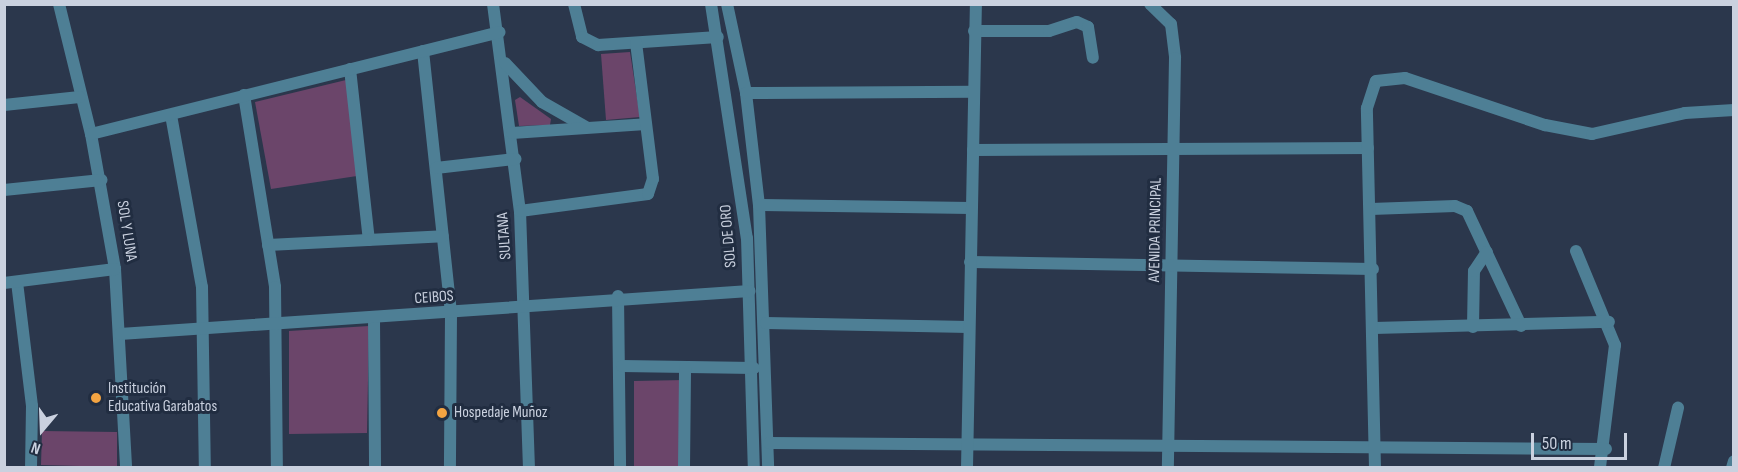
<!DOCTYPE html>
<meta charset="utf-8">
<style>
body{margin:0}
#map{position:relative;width:1738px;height:472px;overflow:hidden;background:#2b374c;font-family:"Sofia Sans Condensed",sans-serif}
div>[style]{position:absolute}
.green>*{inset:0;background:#6b456a}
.minor>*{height:12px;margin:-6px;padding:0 6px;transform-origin:6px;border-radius:6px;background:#4e7f95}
.dots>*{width:16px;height:16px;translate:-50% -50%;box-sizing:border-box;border:3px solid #212d41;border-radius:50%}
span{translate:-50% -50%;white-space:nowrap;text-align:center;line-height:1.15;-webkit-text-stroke:6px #212d41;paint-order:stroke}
.street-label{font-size:16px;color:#cad1df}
.poi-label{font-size:16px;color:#cad1df}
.left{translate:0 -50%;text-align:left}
.frame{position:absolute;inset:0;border:6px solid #cad1df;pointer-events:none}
.north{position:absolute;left:12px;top:400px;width:60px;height:60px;-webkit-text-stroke:4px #212d41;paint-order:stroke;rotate:199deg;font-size:16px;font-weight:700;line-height:24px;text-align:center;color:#cad1df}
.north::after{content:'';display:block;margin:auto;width:21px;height:27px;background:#cad1df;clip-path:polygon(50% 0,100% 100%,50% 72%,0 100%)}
.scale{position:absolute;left:1531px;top:433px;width:96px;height:27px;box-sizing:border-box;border:3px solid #cad1df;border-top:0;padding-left:8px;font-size:18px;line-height:21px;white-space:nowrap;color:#cad1df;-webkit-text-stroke:4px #212d41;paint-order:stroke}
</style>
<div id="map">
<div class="green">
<i style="clip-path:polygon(630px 52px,640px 117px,606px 120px,601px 54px)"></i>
<i style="clip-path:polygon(346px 80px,357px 176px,271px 189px,255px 102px)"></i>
<i style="clip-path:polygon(520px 97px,551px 119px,550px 125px,519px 126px,515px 100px)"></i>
<i style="clip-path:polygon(369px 326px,367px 433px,289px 434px,289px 331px)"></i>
<i style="clip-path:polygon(685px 380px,684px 467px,634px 468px,634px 381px)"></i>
<i style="clip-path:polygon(42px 431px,117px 432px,117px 467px,41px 465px)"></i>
</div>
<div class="minor">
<i style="left:59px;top:4px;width:134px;rotate:76.2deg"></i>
<i style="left:91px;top:134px;width:137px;rotate:79.9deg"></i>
<i style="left:115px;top:269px;width:199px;rotate:86.8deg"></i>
<i style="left:493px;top:4px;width:209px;rotate:82.6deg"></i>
<i style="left:520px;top:211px;width:257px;rotate:88deg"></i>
<i style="left:574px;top:4px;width:34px;rotate:76deg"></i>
<i style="left:582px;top:37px;width:18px;rotate:27deg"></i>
<i style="left:598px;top:45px;width:120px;rotate:-3.8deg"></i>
<i style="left:711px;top:4px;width:237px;rotate:81.3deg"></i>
<i style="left:747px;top:238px;width:230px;rotate:88.3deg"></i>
<i style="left:727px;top:4px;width:91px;rotate:77.9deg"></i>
<i style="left:746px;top:93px;width:113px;rotate:83.4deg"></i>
<i style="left:759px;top:205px;width:263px;rotate:88deg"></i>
<i style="left:1150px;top:4px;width:29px;rotate:44deg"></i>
<i style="left:1171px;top:24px;width:34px;rotate:83deg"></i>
<i style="left:1175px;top:58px;width:410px;rotate:91deg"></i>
<i style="left:974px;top:31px;width:75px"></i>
<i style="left:1049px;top:31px;width:29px;rotate:-18deg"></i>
<i style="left:1077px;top:22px;width:12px;rotate:24deg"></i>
<i style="left:1088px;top:27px;width:31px;rotate:81deg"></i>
<i style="left:423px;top:51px;width:264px;rotate:83.9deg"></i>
<i style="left:451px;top:314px;width:154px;rotate:90.4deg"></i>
<i style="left:505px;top:63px;width:54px;rotate:46.5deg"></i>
<i style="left:542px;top:102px;width:51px;rotate:29.6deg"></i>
<i style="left:350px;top:69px;width:172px;rotate:83.7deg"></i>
<i style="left:746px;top:93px;width:227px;rotate:-0.3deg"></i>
<i style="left:244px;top:95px;width:194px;rotate:80.8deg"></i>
<i style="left:275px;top:287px;width:181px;rotate:89.4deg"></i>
<i style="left:4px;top:105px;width:76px;rotate:-6deg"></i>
<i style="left:171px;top:115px;width:175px;rotate:79.8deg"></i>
<i style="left:202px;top:287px;width:181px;rotate:89.1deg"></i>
<i style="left:512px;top:133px;width:134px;rotate:-3.8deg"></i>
<i style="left:91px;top:134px;width:421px;rotate:-14deg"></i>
<i style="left:973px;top:150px;width:395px;rotate:-0.3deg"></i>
<i style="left:436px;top:168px;width:80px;rotate:-6.5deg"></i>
<i style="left:4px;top:190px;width:98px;rotate:-5.9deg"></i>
<i style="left:759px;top:205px;width:212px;rotate:0.8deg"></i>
<i style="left:1371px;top:209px;width:84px;rotate:-2deg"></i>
<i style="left:1455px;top:206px;width:13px;rotate:23deg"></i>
<i style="left:1467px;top:211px;width:127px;rotate:64.8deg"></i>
<i style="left:520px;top:211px;width:129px;rotate:-7.6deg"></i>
<i style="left:648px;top:194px;width:16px;rotate:-72deg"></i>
<i style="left:653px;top:179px;width:137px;rotate:-97.1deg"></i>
<i style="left:268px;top:245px;width:175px;rotate:-2.9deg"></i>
<i style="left:1576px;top:251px;width:102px;rotate:67.5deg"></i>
<i style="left:1615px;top:345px;width:124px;rotate:97deg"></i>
<i style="left:970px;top:262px;width:403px;rotate:1deg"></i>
<i style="left:17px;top:282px;width:125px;rotate:83.1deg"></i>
<i style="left:32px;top:406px;width:62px;rotate:90.9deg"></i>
<i style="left:4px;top:283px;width:112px;rotate:-7.2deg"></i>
<i style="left:618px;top:296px;width:172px;rotate:89.3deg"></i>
<i style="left:374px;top:318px;width:150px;rotate:89.6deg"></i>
<i style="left:766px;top:323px;width:203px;rotate:1.1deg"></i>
<i style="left:1473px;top:327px;width:56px;rotate:-89deg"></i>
<i style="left:1474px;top:271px;width:23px;rotate:-56deg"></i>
<i style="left:1374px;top:328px;width:235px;rotate:-1.5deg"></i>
<i style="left:120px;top:334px;width:631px;rotate:-3.9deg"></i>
<i style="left:622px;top:366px;width:132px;rotate:0.9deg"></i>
<i style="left:769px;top:443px;width:837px;rotate:0.41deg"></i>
<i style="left:684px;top:468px;width:101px;rotate:-89.4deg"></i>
<i style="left:967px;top:468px;width:464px;rotate:-88.9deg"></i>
<i style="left:1375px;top:468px;width:360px;rotate:-91.3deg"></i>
<i style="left:1367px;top:108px;width:28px;rotate:-72deg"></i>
<i style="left:1376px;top:81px;width:29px;rotate:-6deg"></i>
<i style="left:1405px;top:78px;width:148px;rotate:18.6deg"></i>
<i style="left:1545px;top:125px;width:48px;rotate:10.8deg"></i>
<i style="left:1592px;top:134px;width:95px;rotate:-12.7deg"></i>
<i style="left:1685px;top:113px;width:49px;rotate:-3.5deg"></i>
<i style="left:1664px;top:468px;width:62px;rotate:-76.9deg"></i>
<i style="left:1732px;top:468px;width:7px;rotate:-74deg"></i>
</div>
<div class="dots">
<i style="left:96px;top:398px;background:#f3a442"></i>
<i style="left:442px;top:413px;background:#f3a442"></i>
</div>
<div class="street-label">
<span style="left:1156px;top:230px;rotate:-89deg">AVENIDA PRINCIPAL</span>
<span style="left:126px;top:231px;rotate:81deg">SOL Y LUNA</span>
<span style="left:505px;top:236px;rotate:-94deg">SULTANA</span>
<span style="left:729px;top:236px;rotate:-95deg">SOL DE ORO</span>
<span style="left:434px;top:298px;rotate:-4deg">CEIBOS</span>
</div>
<div class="poi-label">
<span class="left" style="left:108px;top:398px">Institución<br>Educativa Garabatos</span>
<span class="left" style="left:454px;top:413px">Hospedaje Muñoz</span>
</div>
<div class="frame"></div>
<div class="north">N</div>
<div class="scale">50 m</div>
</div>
